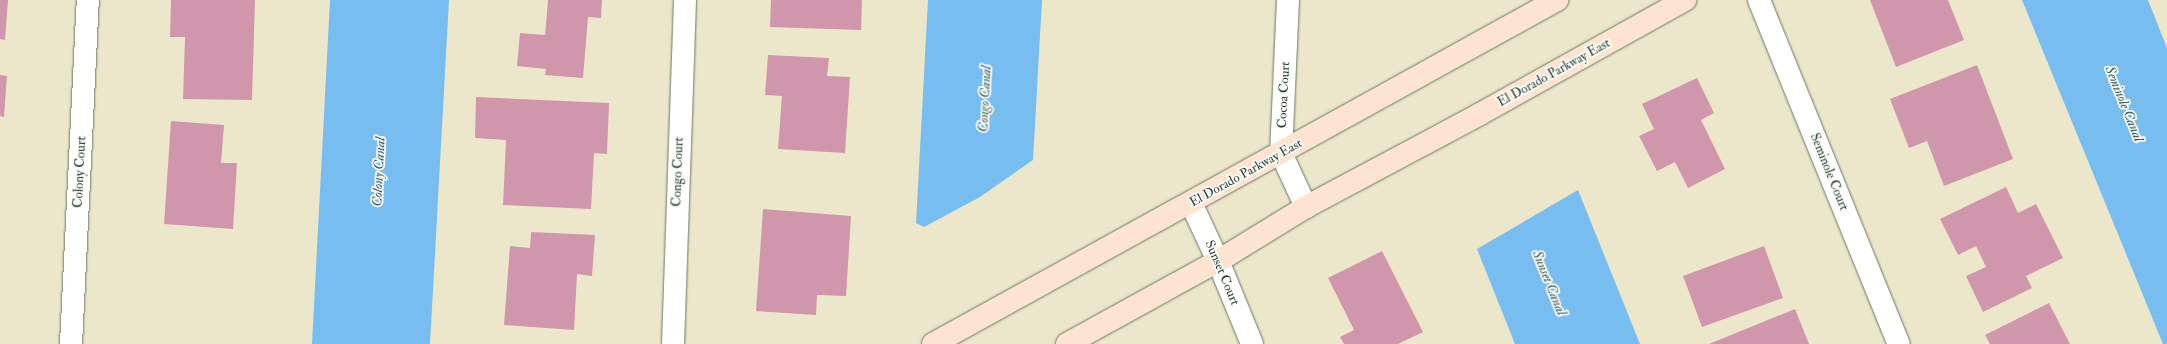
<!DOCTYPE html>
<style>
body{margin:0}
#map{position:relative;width:2167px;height:344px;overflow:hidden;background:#ece7ca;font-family:"IM FELL Double Pica",serif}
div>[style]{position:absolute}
.water>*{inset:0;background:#78bdef}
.building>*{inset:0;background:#d097ac}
.roads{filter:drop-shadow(0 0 1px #677868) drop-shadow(0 0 1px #677868)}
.street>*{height:22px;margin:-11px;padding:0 11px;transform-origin:11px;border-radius:11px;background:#fff}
.secondary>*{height:22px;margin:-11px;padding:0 11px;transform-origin:11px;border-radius:11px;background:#fde4d1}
span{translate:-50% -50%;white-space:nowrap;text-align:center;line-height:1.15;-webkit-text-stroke:3.5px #fdfcf7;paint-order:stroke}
.street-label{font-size:13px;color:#1f3d34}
.water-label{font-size:14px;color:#355d63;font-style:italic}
</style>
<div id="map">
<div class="water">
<i style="clip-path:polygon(330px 0,449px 0,430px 344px,312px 344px)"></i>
<i style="clip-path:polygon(928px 0,1042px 0,1033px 160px,980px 197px,924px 227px,916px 223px)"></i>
<i style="clip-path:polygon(2022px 0,2148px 0,2167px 48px,2167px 344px,2163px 344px)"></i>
<i style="clip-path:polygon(1578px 190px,1640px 344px,1515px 344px,1477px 249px)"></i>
</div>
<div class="building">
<i style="clip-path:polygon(0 0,8px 0,5px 40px,0 39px)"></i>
<i style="clip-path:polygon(171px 0,255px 0,252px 100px,183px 99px,185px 37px,170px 37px)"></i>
<i style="clip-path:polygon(548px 0,602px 0,601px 18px,588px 17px,583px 78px,545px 75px,546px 69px,517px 66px,520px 33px,545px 35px)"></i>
<i style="clip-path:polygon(771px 0,862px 0,861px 30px,770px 27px)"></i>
<i style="clip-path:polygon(1870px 0,1948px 0,1964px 40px,1896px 67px)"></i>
<i style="clip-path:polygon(768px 55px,829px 58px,827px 76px,850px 77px,845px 153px,778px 149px,782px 96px,765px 95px)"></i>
<i style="clip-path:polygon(1977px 65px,2013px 159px,1944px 186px,1927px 141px,1909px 148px,1890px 99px)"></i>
<i style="clip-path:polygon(0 75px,7px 76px,4px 117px,0 116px)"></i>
<i style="clip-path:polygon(1697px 78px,1714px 113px,1701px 120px,1725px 169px,1688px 188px,1675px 162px,1657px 171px,1639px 136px,1654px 129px,1642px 104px)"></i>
<i style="clip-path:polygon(476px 97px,609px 103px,607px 154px,594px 153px,591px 209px,503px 205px,506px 140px,475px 138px)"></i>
<i style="clip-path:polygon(171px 121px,224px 125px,221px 163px,237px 163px,233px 229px,164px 224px)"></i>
<i style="clip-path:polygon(2006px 187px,2018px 213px,2036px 204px,2063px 258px,2026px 276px,2032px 288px,1983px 312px,1966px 276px,1986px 267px,1976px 246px,1958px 255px,1940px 219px)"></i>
<i style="clip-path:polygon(763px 209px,851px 216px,846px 296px,817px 295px,816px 315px,756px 311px)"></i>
<i style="clip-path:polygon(531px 232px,595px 235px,592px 276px,577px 274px,574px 330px,504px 325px,510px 246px,530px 248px)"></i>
<i style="clip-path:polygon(1764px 246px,1783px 298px,1702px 327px,1683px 276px)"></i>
<i style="clip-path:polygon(1382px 251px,1423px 332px,1398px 344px,1344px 344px,1340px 337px,1354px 330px,1328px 278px)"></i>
<i style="clip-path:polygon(2049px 303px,2070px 344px,1990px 344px,1985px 335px)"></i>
<i style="clip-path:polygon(1795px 309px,1809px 344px,1709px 344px)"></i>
</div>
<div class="roads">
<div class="street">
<i style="left:1288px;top:0;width:153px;rotate:92.6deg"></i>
<i style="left:1281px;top:153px;width:60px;rotate:65.2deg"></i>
<i style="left:1759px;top:0;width:371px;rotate:67.9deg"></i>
<i style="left:1191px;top:203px;width:64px;rotate:65deg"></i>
<i style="left:1218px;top:261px;width:90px;rotate:67.7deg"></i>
<i style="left:71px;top:344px;width:344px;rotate:-87.2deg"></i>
<i style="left:673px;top:344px;width:344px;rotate:-88deg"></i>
</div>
<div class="secondary">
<i style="left:933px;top:344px;width:713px;rotate:-28.87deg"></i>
<i style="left:1067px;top:344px;width:172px;rotate:-28.8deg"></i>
<i style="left:1218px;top:261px;width:103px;rotate:-31.5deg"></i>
<i style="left:1306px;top:207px;width:197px;rotate:-28.1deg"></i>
<i style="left:1480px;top:114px;width:235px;rotate:-29.1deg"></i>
</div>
</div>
<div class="street-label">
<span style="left:1554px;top:73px;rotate:-29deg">El Dorado Parkway East</span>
<span style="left:1284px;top:95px;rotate:-87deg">Cocoa Court</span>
<span style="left:80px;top:172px;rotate:-87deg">Colony Court</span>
<span style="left:678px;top:172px;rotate:-88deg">Congo Court</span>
<span style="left:1829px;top:172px;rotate:68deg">Seminole Court</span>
<span style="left:1246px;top:173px;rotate:-29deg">El Dorado Parkway East</span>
<span style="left:1222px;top:273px;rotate:67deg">Sunset Court</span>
</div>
<div class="water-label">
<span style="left:985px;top:99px;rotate:-87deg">Congo Canal</span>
<span style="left:2124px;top:104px;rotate:68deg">Seminole Canal</span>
<span style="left:379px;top:172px;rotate:-87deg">Colony Canal</span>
<span style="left:1549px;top:283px;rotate:68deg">Sunset Canal</span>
</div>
</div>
